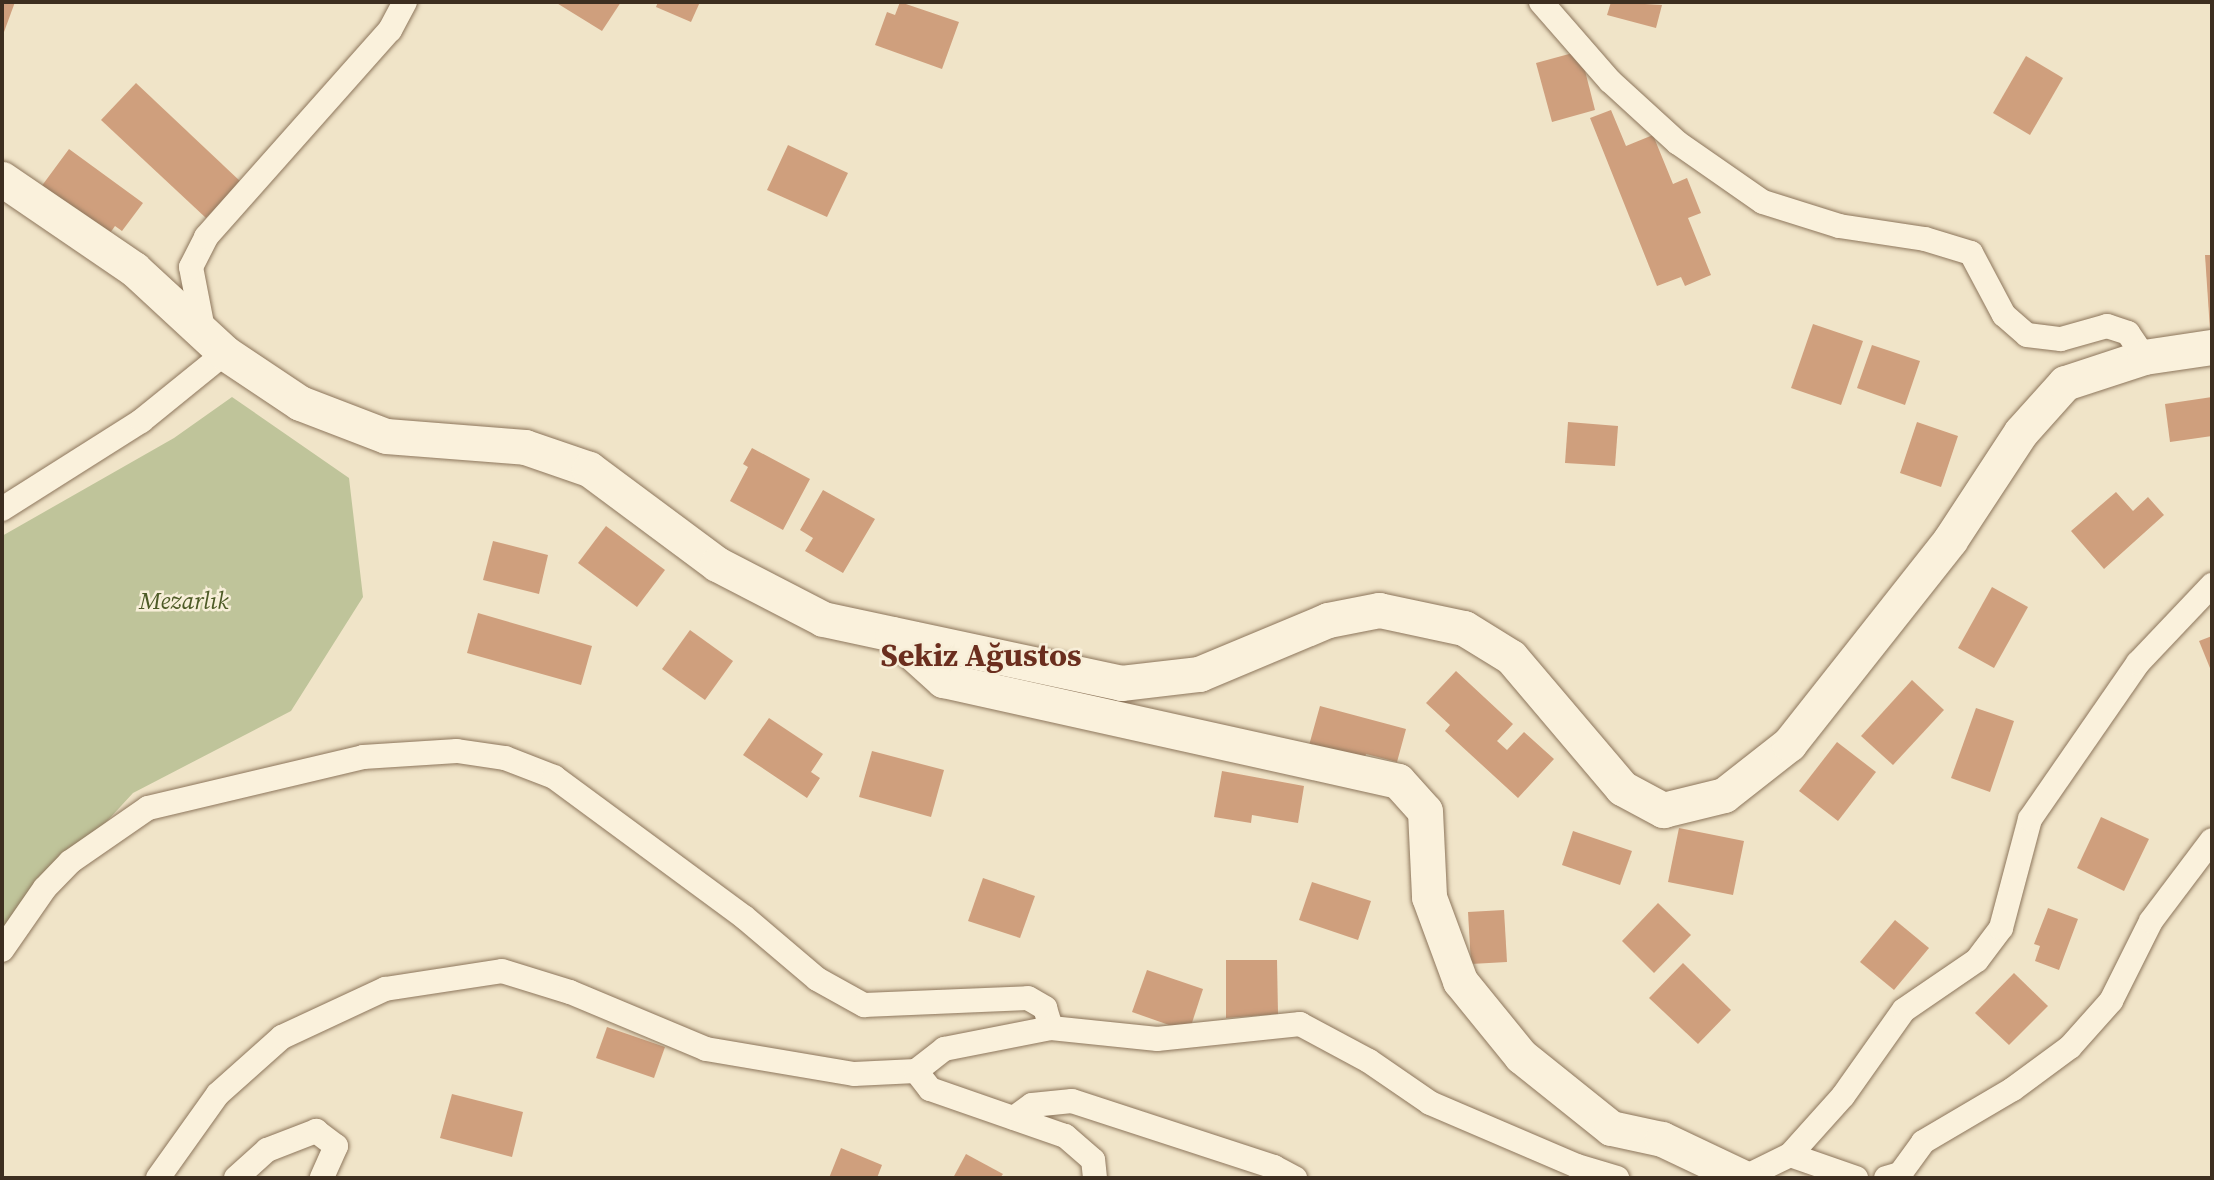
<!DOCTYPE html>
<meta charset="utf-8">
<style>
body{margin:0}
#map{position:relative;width:2214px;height:1180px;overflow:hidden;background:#f0e4c8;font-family:"Source Serif 4",serif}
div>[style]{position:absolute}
.cemetery>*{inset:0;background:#bfc49a}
.building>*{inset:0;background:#cf9f7d}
.roads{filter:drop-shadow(0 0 2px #8d765c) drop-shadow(0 0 2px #8d765c)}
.street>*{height:24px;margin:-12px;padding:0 12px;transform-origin:12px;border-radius:12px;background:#faf1dc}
.secondary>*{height:35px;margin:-17.5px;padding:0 17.5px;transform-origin:17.5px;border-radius:17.5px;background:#faf1dc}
span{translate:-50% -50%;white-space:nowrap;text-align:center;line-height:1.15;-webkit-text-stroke:5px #f7eed8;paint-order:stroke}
.park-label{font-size:24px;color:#4d5a26;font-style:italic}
.district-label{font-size:32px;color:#6b2e1e;font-weight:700}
.frame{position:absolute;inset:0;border:4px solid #3d2e20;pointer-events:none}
</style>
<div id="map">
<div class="cemetery">
<i style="clip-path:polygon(232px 397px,349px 478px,363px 597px,291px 711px,133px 793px,2px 935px,2px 536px,174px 438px)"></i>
</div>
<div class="building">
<i style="clip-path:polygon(2px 2px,15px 2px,4px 32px,2px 31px)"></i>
<i style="clip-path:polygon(555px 2px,621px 2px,602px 31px)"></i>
<i style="clip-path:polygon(658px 2px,700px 2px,691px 22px,656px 7px)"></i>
<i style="clip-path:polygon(900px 2px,959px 22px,942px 69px,875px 45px,887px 12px,895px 15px)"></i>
<i style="clip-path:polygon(1611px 2px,1662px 5px,1656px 28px,1607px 15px)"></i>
<i style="clip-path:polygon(1580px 51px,1595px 110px,1552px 122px,1536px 63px)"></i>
<i style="clip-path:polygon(2026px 56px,2063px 78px,2030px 135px,1993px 113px)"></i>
<i style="clip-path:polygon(136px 83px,241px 182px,206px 218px,101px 120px)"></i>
<i style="clip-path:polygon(1611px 110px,1626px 146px,1653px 135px,1673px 184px,1687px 178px,1701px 213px,1688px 218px,1711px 275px,1685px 286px,1681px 277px,1657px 286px,1590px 118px)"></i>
<i style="clip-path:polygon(788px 145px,848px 173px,827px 217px,767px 190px)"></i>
<i style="clip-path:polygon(69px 149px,143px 203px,122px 231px,115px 226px,105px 240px,38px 191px)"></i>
<i style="clip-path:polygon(2205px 255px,2212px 255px,2212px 330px,2210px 330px)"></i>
<i style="clip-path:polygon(1813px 324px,1863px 341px,1841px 405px,1791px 388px)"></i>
<i style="clip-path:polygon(1872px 345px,1920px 361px,1905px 405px,1857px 388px)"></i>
<i style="clip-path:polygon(2212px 397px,2212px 436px,2170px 442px,2165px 404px)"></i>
<i style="clip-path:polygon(1568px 422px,1618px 426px,1615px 466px,1565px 463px)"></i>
<i style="clip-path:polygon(1917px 422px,1958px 436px,1941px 487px,1900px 473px)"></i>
<i style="clip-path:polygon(752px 448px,810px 479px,783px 530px,730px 501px,748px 467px,743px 464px)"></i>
<i style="clip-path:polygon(823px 490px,875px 519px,843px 573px,805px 551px,813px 538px,800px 530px)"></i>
<i style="clip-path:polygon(2116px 492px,2133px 511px,2148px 497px,2164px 515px,2104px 569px,2071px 531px)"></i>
<i style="clip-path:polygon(606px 526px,665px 570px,637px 607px,578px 563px)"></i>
<i style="clip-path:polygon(493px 541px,548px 555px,539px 594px,483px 580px)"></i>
<i style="clip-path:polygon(1992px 587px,2028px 607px,1994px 668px,1958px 648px)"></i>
<i style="clip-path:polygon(478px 613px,592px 646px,581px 685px,467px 653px)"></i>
<i style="clip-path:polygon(690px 630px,733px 661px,705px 700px,662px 669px)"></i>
<i style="clip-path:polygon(2212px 636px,2212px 673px,2199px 641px)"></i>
<i style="clip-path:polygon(1456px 671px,1513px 724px,1497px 741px,1507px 750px,1524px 732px,1554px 759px,1518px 798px,1445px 731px,1450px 725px,1426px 703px)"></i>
<i style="clip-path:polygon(1912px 680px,1944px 710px,1893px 765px,1861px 736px)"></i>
<i style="clip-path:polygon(1320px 706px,1406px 729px,1397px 762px,1366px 754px,1363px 764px,1308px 749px)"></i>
<i style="clip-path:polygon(1976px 708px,2014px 721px,1990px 792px,1951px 778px)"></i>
<i style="clip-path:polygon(769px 718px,823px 754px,811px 772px,820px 778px,807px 798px,743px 755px)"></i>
<i style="clip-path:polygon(1837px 742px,1876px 772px,1838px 821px,1799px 791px)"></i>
<i style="clip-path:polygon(872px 751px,944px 770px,931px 817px,859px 797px)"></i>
<i style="clip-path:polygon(1222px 771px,1304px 786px,1298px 823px,1252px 815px,1251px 823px,1214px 817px)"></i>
<i style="clip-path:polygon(2101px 817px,2149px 839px,2124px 891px,2077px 868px)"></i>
<i style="clip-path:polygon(1679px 828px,1744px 841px,1733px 895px,1668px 882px)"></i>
<i style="clip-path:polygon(1573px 831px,1632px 851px,1620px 885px,1562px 865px)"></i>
<i style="clip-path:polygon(983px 878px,1035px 896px,1020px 938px,968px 921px)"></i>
<i style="clip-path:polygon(1312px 882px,1371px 901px,1358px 940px,1299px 920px)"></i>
<i style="clip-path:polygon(1658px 903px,1691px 935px,1654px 973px,1622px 941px)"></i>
<i style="clip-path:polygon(2048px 908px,2078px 919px,2059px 970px,2035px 961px,2040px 946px,2034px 944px)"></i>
<i style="clip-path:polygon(1504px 910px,1507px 962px,1471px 964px,1468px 912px)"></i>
<i style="clip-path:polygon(1895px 920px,1929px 948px,1894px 990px,1860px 962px)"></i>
<i style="clip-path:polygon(1226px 960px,1277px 960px,1278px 1014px,1226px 1018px)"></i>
<i style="clip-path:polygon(1683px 963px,1731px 1010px,1698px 1044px,1649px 998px)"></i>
<i style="clip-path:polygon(1147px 970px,1203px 989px,1189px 1032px,1132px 1012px)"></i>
<i style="clip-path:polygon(2014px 973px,2048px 1006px,2009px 1045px,1975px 1013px)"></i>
<i style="clip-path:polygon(607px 1027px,665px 1047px,654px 1078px,596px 1058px)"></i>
<i style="clip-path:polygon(452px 1094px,523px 1112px,512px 1157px,440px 1138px)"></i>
<i style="clip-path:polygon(841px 1148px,882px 1165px,877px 1178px,829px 1178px)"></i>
<i style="clip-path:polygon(966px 1154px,1003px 1174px,1000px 1178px,953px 1178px)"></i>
</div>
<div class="roads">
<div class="street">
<i style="left:1541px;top:2px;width:105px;rotate:48.9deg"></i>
<i style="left:1610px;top:81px;width:92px;rotate:42.4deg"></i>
<i style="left:1678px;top:143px;width:103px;rotate:34.8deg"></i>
<i style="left:1763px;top:202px;width:80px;rotate:17.5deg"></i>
<i style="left:1839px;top:226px;width:87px;rotate:8.6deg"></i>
<i style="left:1925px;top:239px;width:48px;rotate:16.9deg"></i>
<i style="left:1971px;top:253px;width:70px;rotate:62deg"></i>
<i style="left:2004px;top:315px;width:30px;rotate:41deg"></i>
<i style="left:2027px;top:335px;width:34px;rotate:7deg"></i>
<i style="left:2061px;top:339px;width:48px;rotate:-15.8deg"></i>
<i style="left:2107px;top:326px;width:22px;rotate:18deg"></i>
<i style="left:2128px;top:333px;width:29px;rotate:56deg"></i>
<i style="left:204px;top:334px;width:68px;rotate:-101deg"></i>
<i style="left:191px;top:267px;width:34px;rotate:-63deg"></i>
<i style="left:206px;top:237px;width:277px;rotate:-48.4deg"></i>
<i style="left:390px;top:30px;width:32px;rotate:-62deg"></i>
<i style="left:2px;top:509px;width:165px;rotate:-32.3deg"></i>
<i style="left:141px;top:421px;width:108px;rotate:-39deg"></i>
<i style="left:2px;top:950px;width:75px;rotate:-55.3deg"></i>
<i style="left:45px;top:888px;width:36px;rotate:-46deg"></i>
<i style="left:70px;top:862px;width:95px;rotate:-34.7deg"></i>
<i style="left:148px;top:808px;width:221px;rotate:-13.3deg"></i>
<i style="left:363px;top:757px;width:94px;rotate:-3.7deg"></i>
<i style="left:457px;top:751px;width:49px;rotate:8.3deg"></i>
<i style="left:505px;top:758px;width:53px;rotate:21.2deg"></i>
<i style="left:554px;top:777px;width:236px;rotate:36.4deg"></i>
<i style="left:744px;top:917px;width:96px;rotate:40.3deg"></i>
<i style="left:817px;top:979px;width:54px;rotate:29deg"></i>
<i style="left:864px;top:1005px;width:164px;rotate:-2.4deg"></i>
<i style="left:1028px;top:998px;width:20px;rotate:30deg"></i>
<i style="left:1045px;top:1008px;width:21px;rotate:73deg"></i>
<i style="left:1014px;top:1118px;width:22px;rotate:-36deg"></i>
<i style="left:1032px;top:1105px;width:40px;rotate:-5.7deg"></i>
<i style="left:1072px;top:1101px;width:213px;rotate:18.1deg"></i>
<i style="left:1274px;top:1167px;width:24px;rotate:28deg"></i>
<i style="left:1790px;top:1155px;width:70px;rotate:19.2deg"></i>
<i style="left:158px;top:1178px;width:103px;rotate:-54.5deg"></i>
<i style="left:218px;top:1094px;width:86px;rotate:-41.7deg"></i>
<i style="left:282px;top:1037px;width:114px;rotate:-25deg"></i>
<i style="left:385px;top:989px;width:118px;rotate:-8.7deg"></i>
<i style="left:502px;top:971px;width:71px;rotate:17.2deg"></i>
<i style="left:570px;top:992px;width:147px;rotate:22.7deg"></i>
<i style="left:706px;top:1049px;width:150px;rotate:9.6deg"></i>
<i style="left:854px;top:1074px;width:62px;rotate:-2.8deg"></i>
<i style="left:236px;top:1178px;width:42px;rotate:-42.1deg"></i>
<i style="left:267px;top:1150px;width:53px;rotate:-21.2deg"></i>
<i style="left:316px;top:1131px;width:25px;rotate:37deg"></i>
<i style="left:336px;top:1146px;width:35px;rotate:114deg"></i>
<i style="left:1095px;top:1178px;width:18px;rotate:-96deg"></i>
<i style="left:1093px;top:1160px;width:37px;rotate:-139deg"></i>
<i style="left:1065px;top:1136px;width:143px;rotate:-160.8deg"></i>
<i style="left:930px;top:1089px;width:23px;rotate:-128deg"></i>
<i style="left:916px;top:1071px;width:36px;rotate:-38deg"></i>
<i style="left:944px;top:1049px;width:109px;rotate:-11.1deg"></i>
<i style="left:1051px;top:1028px;width:107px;rotate:5.9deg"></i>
<i style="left:1157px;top:1039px;width:144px;rotate:-6deg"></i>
<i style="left:1300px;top:1024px;width:78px;rotate:28.2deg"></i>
<i style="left:1369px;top:1061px;width:74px;rotate:34.5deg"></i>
<i style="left:1430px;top:1103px;width:160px;rotate:23.2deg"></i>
<i style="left:1577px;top:1166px;width:42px;rotate:16.7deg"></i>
<i style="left:1743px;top:1178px;width:52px;rotate:-26.1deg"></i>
<i style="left:1790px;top:1155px;width:79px;rotate:-48.1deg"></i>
<i style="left:1843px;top:1096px;width:105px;rotate:-54.7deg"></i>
<i style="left:1904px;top:1010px;width:88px;rotate:-34.4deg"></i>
<i style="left:1977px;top:960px;width:40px;rotate:-53deg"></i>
<i style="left:2001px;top:928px;width:113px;rotate:-75.1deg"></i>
<i style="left:2030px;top:819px;width:190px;rotate:-55.3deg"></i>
<i style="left:2138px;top:663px;width:108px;rotate:-46.5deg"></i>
<i style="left:1886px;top:1178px;width:15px;rotate:-16deg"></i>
<i style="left:1900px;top:1174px;width:39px;rotate:-54deg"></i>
<i style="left:1923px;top:1142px;width:104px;rotate:-30.5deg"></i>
<i style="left:2013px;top:1089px;width:71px;rotate:-36.4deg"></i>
<i style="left:2070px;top:1047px;width:62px;rotate:-48.3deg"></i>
<i style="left:2111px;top:1001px;width:89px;rotate:-63.4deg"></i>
<i style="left:2151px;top:921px;width:101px;rotate:-53deg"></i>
</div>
<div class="secondary">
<i style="left:2px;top:179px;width:160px;rotate:34.3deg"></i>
<i style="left:134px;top:269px;width:124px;rotate:42.7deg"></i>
<i style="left:225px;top:353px;width:90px;rotate:33.7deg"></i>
<i style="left:300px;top:403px;width:92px;rotate:21deg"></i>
<i style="left:386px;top:436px;width:139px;rotate:4.5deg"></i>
<i style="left:525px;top:447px;width:68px;rotate:19deg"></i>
<i style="left:589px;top:469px;width:159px;rotate:36.6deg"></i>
<i style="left:717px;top:564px;width:119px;rotate:27.4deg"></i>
<i style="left:823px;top:619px;width:305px;rotate:12.1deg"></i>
<i style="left:1121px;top:683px;width:79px;rotate:-6.6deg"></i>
<i style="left:1199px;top:674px;width:140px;rotate:-22.7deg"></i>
<i style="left:1328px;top:620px;width:52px;rotate:-11.1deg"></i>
<i style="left:1379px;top:610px;width:87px;rotate:12deg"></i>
<i style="left:1464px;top:628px;width:55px;rotate:31.7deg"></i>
<i style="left:1511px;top:657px;width:172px;rotate:49.7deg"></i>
<i style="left:1622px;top:788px;width:47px;rotate:28.2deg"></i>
<i style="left:1663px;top:810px;width:63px;rotate:-13.8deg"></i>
<i style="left:1724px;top:795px;width:83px;rotate:-38.1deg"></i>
<i style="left:1789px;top:744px;width:260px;rotate:-51.7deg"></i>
<i style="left:1950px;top:540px;width:129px;rotate:-56.7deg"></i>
<i style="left:2021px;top:432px;width:66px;rotate:-48.1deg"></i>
<i style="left:2065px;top:383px;width:83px;rotate:-18.2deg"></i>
<i style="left:2144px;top:357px;width:69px;rotate:-8.4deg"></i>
<i style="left:892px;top:634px;width:69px;rotate:42deg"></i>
<i style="left:943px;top:680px;width:466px;rotate:12.5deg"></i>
<i style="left:1398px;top:781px;width:40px;rotate:48deg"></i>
<i style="left:1425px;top:811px;width:86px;rotate:87.3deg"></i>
<i style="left:1429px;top:897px;width:90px;rotate:69.7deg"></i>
<i style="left:1460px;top:981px;width:97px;rotate:50.9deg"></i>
<i style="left:1521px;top:1056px;width:115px;rotate:38.7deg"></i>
<i style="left:1611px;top:1128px;width:52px;rotate:12.2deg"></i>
<i style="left:1662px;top:1139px;width:91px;rotate:25.4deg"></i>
</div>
</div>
<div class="park-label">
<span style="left:184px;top:601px">Mezarlık</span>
</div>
<div class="district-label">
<span style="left:981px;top:655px">Sekiz Ağustos</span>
</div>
<div class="frame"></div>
</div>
